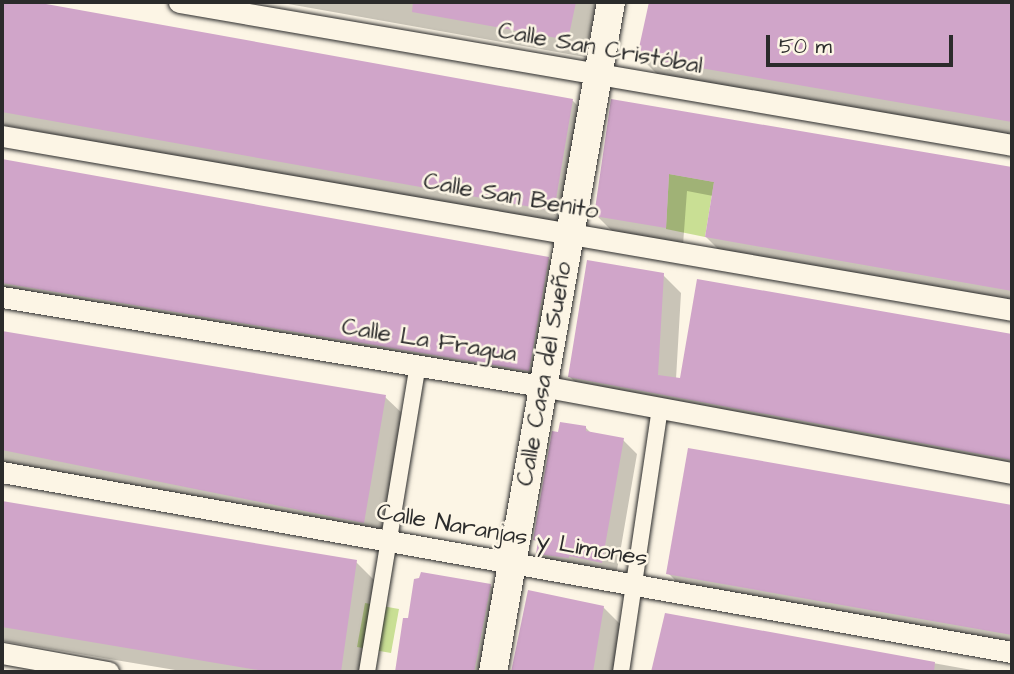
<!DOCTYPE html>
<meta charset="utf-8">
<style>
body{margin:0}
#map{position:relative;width:1014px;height:674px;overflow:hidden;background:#fcf5e5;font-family:"Architects Daughter",sans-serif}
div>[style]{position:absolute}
.green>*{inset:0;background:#c9df94}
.shadow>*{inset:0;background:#0003}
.building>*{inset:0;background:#d0a5c9}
.roads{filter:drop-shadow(0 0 2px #2b2b2b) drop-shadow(0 0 2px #2b2b2b)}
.pedestrian>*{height:16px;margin:-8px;padding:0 8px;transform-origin:8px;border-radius:8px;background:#fcf5e5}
.minor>*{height:21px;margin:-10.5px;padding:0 10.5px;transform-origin:10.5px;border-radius:10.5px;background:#fcf5e5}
.tertiary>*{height:28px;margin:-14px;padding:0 14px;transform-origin:14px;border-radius:14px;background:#fcf5e5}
span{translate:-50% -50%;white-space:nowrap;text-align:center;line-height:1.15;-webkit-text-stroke:5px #fcf5e5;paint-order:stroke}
.street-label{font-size:24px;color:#2b2b2b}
.frame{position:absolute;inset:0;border:4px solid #2b2b2b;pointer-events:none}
.scale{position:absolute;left:766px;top:35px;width:187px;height:32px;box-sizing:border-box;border:4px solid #2b2b2b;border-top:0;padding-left:9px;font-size:21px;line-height:24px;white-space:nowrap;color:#2b2b2b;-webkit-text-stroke:5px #fcf5e5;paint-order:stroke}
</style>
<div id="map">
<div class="green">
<i style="clip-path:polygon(669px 174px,714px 182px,705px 237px,666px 229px)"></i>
<i style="clip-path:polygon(365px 603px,399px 609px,391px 653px,357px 647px)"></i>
</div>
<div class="shadow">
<i style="clip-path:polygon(2px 2px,25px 2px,573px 101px,590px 118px,571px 228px,2px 125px)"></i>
<i style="clip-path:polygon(277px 2px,597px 2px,585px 57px)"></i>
<i style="clip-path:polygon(651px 2px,1012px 2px,1012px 136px,657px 74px,639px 56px)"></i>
<i style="clip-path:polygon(612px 101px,1012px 168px,1012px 304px,724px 255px,706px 237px,713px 196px,687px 191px,683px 245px,614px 233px,596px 215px)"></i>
<i style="clip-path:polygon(2px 161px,548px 258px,566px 276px,547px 387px,2px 296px)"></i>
<i style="clip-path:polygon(663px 275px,681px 293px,676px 379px,682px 380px,699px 281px,1012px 335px,1012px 475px,588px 395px,570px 377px)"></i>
<i style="clip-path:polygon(2px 333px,385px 397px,403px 414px,381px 540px,2px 463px)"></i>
<i style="clip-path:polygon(586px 428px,592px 434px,623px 440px,637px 454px,616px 576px,552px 567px,538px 553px,539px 543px,535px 539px,560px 434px)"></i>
<i style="clip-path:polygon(689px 450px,1012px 507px,1012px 649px,686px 591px,668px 573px)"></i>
<i style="clip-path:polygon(2px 503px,356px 562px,374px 580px,361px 672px,187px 672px,2px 641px)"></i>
<i style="clip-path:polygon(490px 585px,508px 603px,495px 672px,397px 672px,404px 620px)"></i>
<i style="clip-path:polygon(529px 592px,603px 607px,621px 625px,613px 672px,512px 672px)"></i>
<i style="clip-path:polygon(666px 615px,983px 672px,653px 672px)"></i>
</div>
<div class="building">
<i style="clip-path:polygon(2px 2px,35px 2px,573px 99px,554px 211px,2px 112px)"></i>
<i style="clip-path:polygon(413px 2px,576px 2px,568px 40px,412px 12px)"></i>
<i style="clip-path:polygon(649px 2px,1012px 2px,1012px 122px,637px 57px)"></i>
<i style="clip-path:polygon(611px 99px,1012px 167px,1012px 291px,705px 237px,714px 182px,669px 174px,666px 228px,594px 216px)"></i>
<i style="clip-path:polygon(2px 159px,549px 257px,529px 371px,2px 283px)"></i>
<i style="clip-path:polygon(587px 260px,664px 273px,658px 375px,680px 378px,697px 279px,1012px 334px,1012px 460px,568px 377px)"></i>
<i style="clip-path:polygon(2px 331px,386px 395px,364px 523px,2px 450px)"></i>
<i style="clip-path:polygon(560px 422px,586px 426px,586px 431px,624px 438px,602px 563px,569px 556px,569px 558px,536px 554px,538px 541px,533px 540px,552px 431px,558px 432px)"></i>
<i style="clip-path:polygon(688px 448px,1012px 505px,1012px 635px,666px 574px)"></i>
<i style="clip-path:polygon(2px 501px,357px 560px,341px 672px,270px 672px,2px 627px)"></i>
<i style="clip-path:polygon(421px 572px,491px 584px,474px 672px,395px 672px,403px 618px,408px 618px,414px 579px,419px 578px)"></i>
<i style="clip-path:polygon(528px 590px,604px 606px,593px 672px,511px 672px)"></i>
<i style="clip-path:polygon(665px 613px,935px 662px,934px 672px,651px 672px)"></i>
</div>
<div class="roads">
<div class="pedestrian">
<i style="left:367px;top:672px;width:311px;rotate:-80.6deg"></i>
<i style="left:621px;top:672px;width:267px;rotate:-81.6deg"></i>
</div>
<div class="minor">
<i style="left:179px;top:2px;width:845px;rotate:9.74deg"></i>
<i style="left:2px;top:136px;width:1025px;rotate:9.77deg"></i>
<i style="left:2px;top:297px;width:547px;rotate:9.36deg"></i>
<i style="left:542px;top:386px;width:478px;rotate:10.5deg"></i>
<i style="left:2px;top:472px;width:1026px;rotate:10.11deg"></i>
<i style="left:2px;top:653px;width:108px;rotate:10.2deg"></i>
</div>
<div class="tertiary">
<i style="left:493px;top:672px;width:680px;rotate:-80.01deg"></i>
</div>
</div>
<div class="street-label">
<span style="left:600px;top:49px;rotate:10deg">Calle San Cristóbal</span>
<span style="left:511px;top:197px;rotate:10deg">Calle San Benito</span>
<span style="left:429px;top:341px;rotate:9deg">Calle La Fragua</span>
<span style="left:545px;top:374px;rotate:-80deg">Calle Casa del Sueño</span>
<span style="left:512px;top:536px;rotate:10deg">Calle Naranjas y Limones</span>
</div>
<div class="frame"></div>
<div class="scale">50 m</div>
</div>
